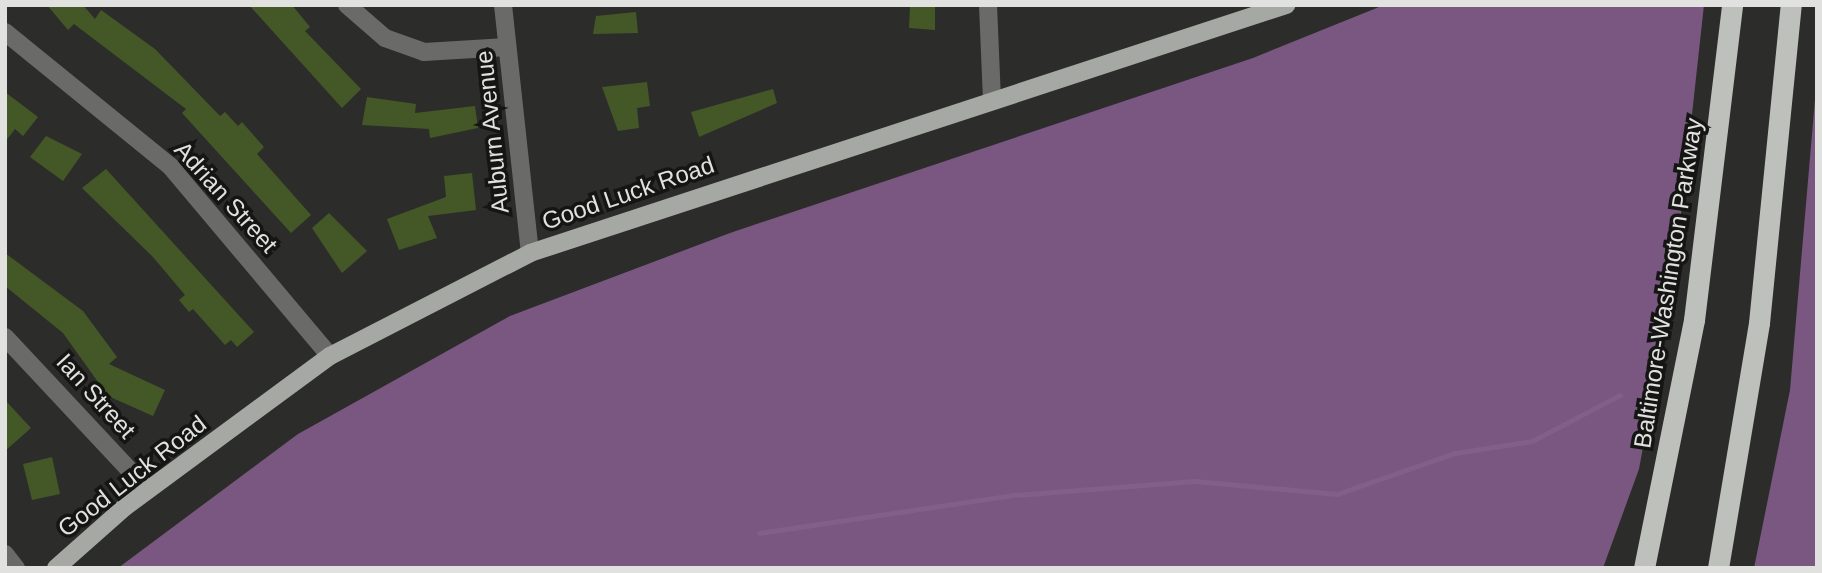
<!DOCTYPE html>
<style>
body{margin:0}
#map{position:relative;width:1822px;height:573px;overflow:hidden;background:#2c2d2a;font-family:Arial,sans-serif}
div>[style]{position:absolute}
.forest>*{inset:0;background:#795780}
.stream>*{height:5px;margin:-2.5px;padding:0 2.5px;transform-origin:2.5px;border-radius:2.5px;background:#825f89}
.building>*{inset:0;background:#445726}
.minor>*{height:18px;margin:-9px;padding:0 9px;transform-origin:9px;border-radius:9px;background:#6a6b69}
.major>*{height:18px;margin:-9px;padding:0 9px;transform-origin:9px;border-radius:9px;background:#a6a8a4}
.highway>*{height:21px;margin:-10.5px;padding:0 10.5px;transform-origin:10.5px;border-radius:10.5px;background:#bec0bc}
span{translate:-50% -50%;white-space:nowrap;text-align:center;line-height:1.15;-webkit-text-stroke:7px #151514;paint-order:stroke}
.street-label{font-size:24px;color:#e1e2df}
.frame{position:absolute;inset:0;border:7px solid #e1e2df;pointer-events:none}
</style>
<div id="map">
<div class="forest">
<i style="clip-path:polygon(1384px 5px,1704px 5px,1674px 278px,1639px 469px,1603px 568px,118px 568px,298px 434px,510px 316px,730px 233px,1253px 58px)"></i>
<i style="clip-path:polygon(1817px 76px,1817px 568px,1754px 568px,1790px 390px)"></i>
</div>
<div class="stream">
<i style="left:759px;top:533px;width:258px;rotate:-8.5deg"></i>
<i style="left:1014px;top:495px;width:181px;rotate:-4.4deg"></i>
<i style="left:1194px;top:481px;width:144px;rotate:5.2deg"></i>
<i style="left:1337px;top:494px;width:125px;rotate:-19.2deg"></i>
<i style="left:1455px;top:453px;width:78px;rotate:-8.9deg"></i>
<i style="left:1532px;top:441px;width:99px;rotate:-27.6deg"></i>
</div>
<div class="building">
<i style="clip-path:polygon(47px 5px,83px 5px,95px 19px,101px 10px,155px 49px,220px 116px,225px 112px,238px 126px,242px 122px,264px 147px,257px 154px,311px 215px,291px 233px,182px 113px,186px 109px,74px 24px,68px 30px)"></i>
<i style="clip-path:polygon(249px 5px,292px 5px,310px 27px,305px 31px,361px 89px,342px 108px)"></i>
<i style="clip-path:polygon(910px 5px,935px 5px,935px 30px,909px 28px)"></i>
<i style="clip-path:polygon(636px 12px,638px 33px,593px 34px,596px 16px)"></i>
<i style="clip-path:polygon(647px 82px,650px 106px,637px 108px,639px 128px,618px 131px,602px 87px)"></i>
<i style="clip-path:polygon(773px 89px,777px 103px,699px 137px,691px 112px)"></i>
<i style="clip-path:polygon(5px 92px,38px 117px,23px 136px,15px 129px,5px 142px)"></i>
<i style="clip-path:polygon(367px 97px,416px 104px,415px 113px,475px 106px,478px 128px,430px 138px,429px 129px,362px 125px)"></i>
<i style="clip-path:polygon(46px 136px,82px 154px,63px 181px,30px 157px)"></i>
<i style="clip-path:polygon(106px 169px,254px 332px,237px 347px,231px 340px,225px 345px,193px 309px,189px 312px,179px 300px,185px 295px,153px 257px,82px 188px)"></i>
<i style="clip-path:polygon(472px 173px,476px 210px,428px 216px,437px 238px,399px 250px,387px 219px,446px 197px,444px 176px)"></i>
<i style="clip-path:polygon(329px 213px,367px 251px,342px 273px,312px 228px)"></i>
<i style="clip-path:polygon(5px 253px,83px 311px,117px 357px,109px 364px,165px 390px,153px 416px,108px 396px,63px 333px,5px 286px)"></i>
<i style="clip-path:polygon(5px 400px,31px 428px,5px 451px)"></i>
<i style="clip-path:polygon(52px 457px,60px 494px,32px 500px,23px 464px)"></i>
</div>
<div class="minor">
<i style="left:347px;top:5px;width:50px;rotate:41deg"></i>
<i style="left:385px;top:38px;width:41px;rotate:19.7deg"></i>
<i style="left:424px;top:52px;width:83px;rotate:-3.4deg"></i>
<i style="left:503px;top:5px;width:249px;rotate:83.8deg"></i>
<i style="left:988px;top:5px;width:94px;rotate:87.6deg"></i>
<i style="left:5px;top:32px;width:213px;rotate:39.1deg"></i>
<i style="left:170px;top:166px;width:248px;rotate:49.9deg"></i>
<i style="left:5px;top:337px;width:209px;rotate:46.9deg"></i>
<i style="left:5px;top:554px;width:18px;rotate:52deg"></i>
</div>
<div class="major">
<i style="left:56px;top:568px;width:92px;rotate:-41.5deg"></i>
<i style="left:125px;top:507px;width:255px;rotate:-36.4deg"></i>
<i style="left:330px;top:356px;width:225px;rotate:-27.2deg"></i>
<i style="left:530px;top:253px;width:796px;rotate:-18.16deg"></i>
</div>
<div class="highway">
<i style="left:1644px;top:568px;width:253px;rotate:-78.6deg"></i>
<i style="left:1694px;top:320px;width:317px;rotate:-83.1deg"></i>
<i style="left:1718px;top:568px;width:248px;rotate:-80.5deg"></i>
<i style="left:1759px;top:323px;width:320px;rotate:-84.3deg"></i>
</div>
<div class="street-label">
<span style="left:492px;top:132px;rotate:-96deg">Auburn Avenue</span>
<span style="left:628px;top:193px;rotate:-19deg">Good Luck Road</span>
<span style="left:226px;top:197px;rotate:48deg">Adrian Street</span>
<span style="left:1668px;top:283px;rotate:-81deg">Baltimore-Washington Parkway</span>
<span style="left:96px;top:396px;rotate:48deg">Ian Street</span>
<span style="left:132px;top:476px;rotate:-38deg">Good Luck Road</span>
</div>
<div class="frame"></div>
</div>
